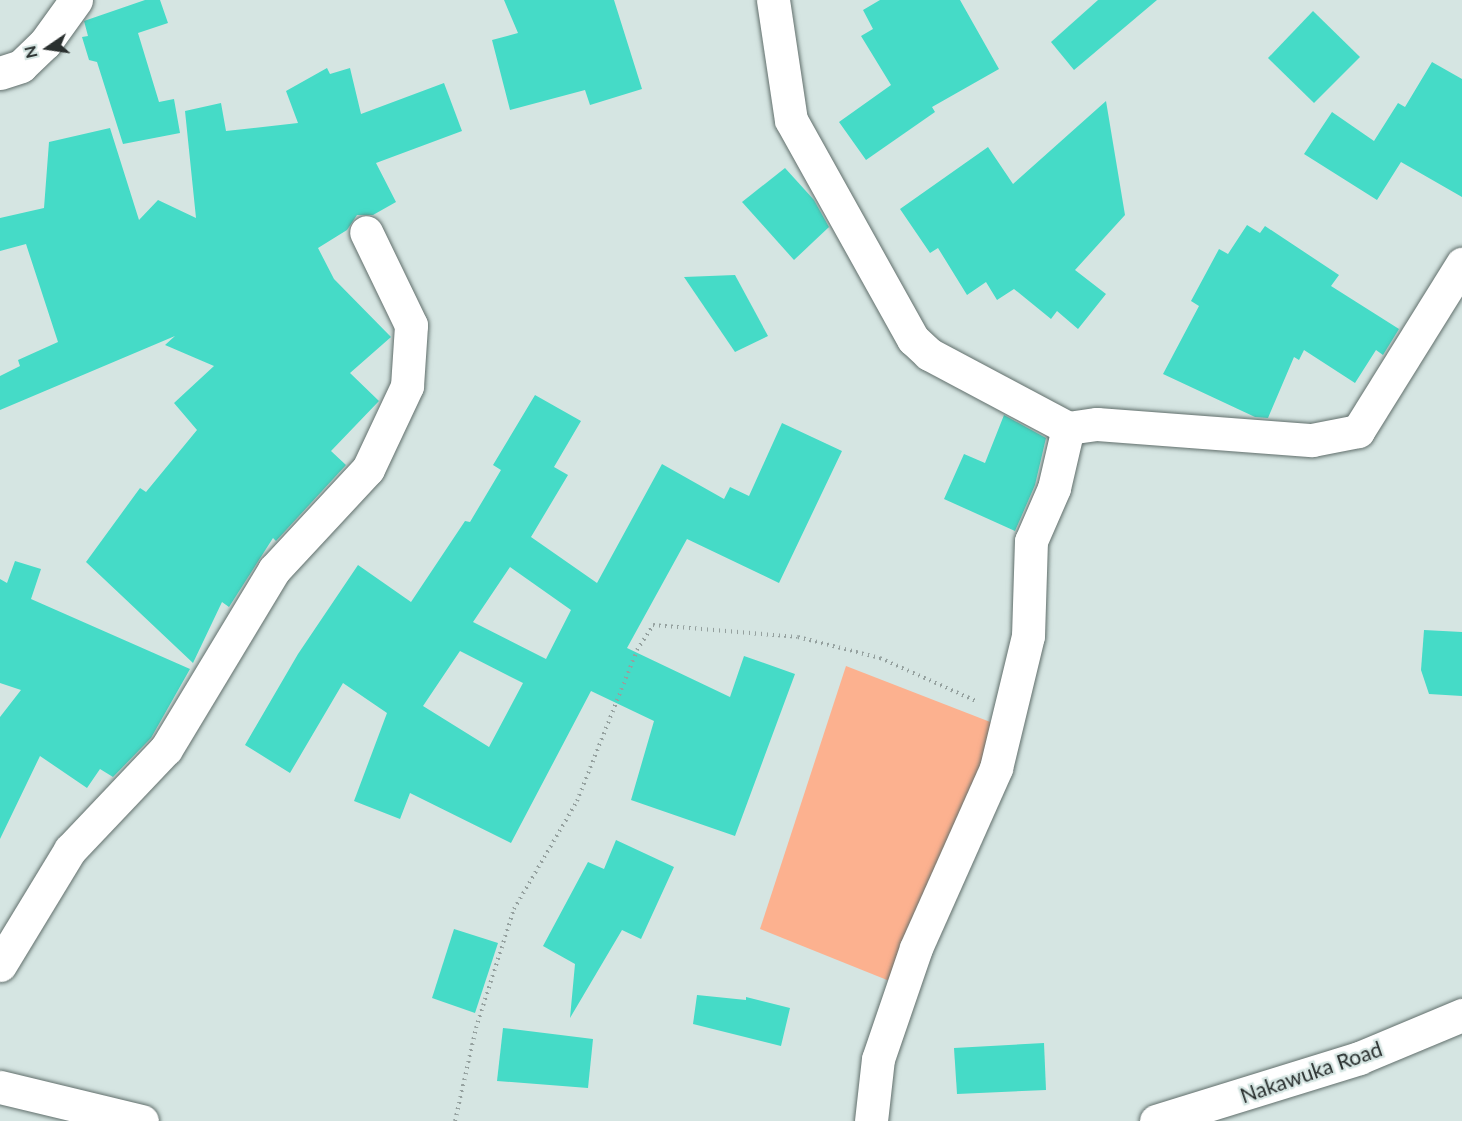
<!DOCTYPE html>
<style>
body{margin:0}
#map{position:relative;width:1462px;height:1121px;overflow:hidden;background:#d5e5e2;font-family:Lato,sans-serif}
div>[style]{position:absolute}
.green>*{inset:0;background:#fcb18f}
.building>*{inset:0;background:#45dbc7}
.path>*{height:4px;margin-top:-2px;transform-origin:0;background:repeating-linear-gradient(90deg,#95a19f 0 1.5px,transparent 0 6px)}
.roads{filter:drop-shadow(0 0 2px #616f6c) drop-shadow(0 0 2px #616f6c)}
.minor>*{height:33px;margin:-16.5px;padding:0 16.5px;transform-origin:16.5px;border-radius:16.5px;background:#fff}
.secondary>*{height:33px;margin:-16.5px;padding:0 16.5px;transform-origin:16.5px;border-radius:16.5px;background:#fff}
span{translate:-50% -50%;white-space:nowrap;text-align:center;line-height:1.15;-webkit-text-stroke:4.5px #d5e5e2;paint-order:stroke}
.street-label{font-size:21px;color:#2a302f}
.north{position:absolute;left:18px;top:18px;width:60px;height:60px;-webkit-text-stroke:4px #d5e5e2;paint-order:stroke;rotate:257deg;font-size:16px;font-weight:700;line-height:24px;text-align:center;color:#2a302f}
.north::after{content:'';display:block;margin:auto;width:21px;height:27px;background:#2a302f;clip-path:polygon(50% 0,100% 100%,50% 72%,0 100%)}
</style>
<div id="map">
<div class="green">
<i style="clip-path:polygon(846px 666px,998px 725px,892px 982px,760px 929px)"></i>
</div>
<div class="building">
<i style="clip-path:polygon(145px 0,160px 0,168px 23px,138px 33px,159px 102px,174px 99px,180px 133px,123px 144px,97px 62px,89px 60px,82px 37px,88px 36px,84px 21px)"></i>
<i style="clip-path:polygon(504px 0,614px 0,642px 89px,590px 105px,585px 90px,510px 110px,492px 40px,518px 33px)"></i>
<i style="clip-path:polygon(880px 0,960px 0,999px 69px,932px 107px,935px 112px,866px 160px,839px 122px,891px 85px,861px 36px,873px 29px,863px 10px)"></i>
<i style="clip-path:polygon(1098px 0,1157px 0,1074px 70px,1051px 42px)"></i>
<i style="clip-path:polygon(1313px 11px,1360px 57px,1314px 103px,1268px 58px)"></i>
<i style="clip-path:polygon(1432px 62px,1462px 79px,1462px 197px,1401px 162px,1377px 200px,1304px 154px,1332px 112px,1374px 141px,1398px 103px,1405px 107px)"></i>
<i style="clip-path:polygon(327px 68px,330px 74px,350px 68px,361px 114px,444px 83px,462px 131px,376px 163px,396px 202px,373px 215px,357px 215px,347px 230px,318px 248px,334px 279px,391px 337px,350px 373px,379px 401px,331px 451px,346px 465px,276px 541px,273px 538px,229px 607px,222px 602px,193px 663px,86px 562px,140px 488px,146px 492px,197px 430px,174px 403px,214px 366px,165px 345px,175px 336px,0 410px,0 376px,20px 366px,18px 360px,58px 342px,26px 244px,0 251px,0 218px,44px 208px,49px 142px,110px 128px,139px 220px,158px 200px,196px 218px,185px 111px,221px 103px,226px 131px,298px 123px,286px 91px)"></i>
<i style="clip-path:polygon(1106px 101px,1125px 215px,1075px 270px,1106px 294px,1078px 329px,1057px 311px,1051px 319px,1014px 289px,997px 300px,986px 282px,967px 295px,938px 248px,930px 253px,900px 209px,988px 147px,1013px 184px)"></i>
<i style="clip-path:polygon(785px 168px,814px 200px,829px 227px,794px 260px,742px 202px)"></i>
<i style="clip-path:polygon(1247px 225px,1260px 233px,1265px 226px,1339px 275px,1331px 286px,1399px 329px,1383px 355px,1376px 350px,1355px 383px,1304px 350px,1299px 360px,1294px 357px,1268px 418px,1255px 417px,1163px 374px,1199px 306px,1191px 301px,1219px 249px,1228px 254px)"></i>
<i style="clip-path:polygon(735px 275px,768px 336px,735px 352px,684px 277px)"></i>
<i style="clip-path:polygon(evenodd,535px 395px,581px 421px,554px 467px,568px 475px,531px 537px,597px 583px,662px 464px,724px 499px,730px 487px,749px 496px,782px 423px,842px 451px,779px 583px,687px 539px,627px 648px,730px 697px,744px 656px,795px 674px,735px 836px,631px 800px,654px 721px,591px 691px,511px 843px,410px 793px,400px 819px,354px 801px,387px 713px,343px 683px,290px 773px,245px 745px,298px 654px,358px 565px,411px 602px,465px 521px,470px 522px,501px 470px,493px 465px,535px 395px,510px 567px,571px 610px,546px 659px,473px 622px,510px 567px,535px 395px,460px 651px,523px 683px,489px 747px,423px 706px,460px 651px)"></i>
<i style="clip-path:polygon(1004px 415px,1046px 438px,1035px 485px,1015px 531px,944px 499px,964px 454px,985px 463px)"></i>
<i style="clip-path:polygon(15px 561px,41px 569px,31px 599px,190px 669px,151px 738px,113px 777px,100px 769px,87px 788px,40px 756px,0 839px,0 717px,21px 690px,0 683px,0 579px,7px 583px)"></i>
<i style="clip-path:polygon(1424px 630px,1462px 632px,1462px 696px,1429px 694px,1421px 670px)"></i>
<i style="clip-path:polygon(616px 840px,674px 867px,641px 939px,622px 930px,570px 1018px,575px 964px,543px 946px,588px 862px,604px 869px)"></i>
<i style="clip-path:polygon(454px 929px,498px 943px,475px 1013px,432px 998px)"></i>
<i style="clip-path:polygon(697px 995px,746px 1000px,746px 997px,790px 1008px,781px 1046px,693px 1024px)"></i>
<i style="clip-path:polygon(503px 1028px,593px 1039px,588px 1088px,497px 1081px)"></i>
<i style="clip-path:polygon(1044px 1043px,1046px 1090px,957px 1094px,954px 1048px)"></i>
</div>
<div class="path">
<i style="left:455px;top:1121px;width:95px;rotate:-77.3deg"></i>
<i style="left:476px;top:1028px;width:125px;rotate:-72.3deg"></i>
<i style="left:514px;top:909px;width:125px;rotate:-59.7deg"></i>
<i style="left:577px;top:801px;width:162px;rotate:-68.3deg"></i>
<i style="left:637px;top:650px;width:30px;rotate:-57deg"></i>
<i style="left:653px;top:625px;width:145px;rotate:4.7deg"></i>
<i style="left:798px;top:637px;width:85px;rotate:14.4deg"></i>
<i style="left:880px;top:658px;width:105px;rotate:24.1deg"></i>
</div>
<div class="roads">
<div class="minor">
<i style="left:773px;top:0;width:121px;rotate:81.5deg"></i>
<i style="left:791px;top:120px;width:251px;rotate:60.9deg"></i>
<i style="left:913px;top:339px;width:22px;rotate:43deg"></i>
<i style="left:929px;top:354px;width:157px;rotate:28deg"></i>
<i style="left:0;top:73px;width:22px;rotate:-18deg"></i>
<i style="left:21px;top:66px;width:33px;rotate:-44deg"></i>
<i style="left:45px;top:43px;width:53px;rotate:-54.2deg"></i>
<i style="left:0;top:965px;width:135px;rotate:-58.7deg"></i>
<i style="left:70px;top:850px;width:139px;rotate:-46.5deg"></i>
<i style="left:166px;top:749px;width:209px;rotate:-58.9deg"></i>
<i style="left:274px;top:570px;width:138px;rotate:-47.1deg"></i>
<i style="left:368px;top:469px;width:92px;rotate:-64.8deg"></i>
<i style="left:407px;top:386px;width:61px;rotate:-86.2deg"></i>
<i style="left:411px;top:325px;width:103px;rotate:-115.8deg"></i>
<i style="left:871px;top:1121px;width:62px;rotate:-83.6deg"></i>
<i style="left:878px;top:1059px;width:117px;rotate:-71.1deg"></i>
<i style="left:916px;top:948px;width:197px;rotate:-66deg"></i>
<i style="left:996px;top:768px;width:136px;rotate:-76.4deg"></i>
<i style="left:1028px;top:636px;width:95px;rotate:-88.2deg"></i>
<i style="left:1031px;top:541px;width:58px;rotate:-66.5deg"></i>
<i style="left:1054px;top:488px;width:62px;rotate:-76.9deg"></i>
<i style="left:1068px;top:428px;width:29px;rotate:-8deg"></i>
<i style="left:1097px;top:424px;width:216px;rotate:4.3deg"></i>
<i style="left:1312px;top:440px;width:47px;rotate:-11.1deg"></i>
<i style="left:1358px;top:431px;width:197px;rotate:-58.1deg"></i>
</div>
<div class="secondary">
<i style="left:0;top:1087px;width:146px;rotate:13.5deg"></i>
<i style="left:1156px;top:1121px;width:213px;rotate:-17.2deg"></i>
<i style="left:1359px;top:1058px;width:112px;rotate:-22.7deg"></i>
</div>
</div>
<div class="street-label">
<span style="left:1311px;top:1072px;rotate:-19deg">Nakawuka Road</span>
</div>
<div class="north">N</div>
</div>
